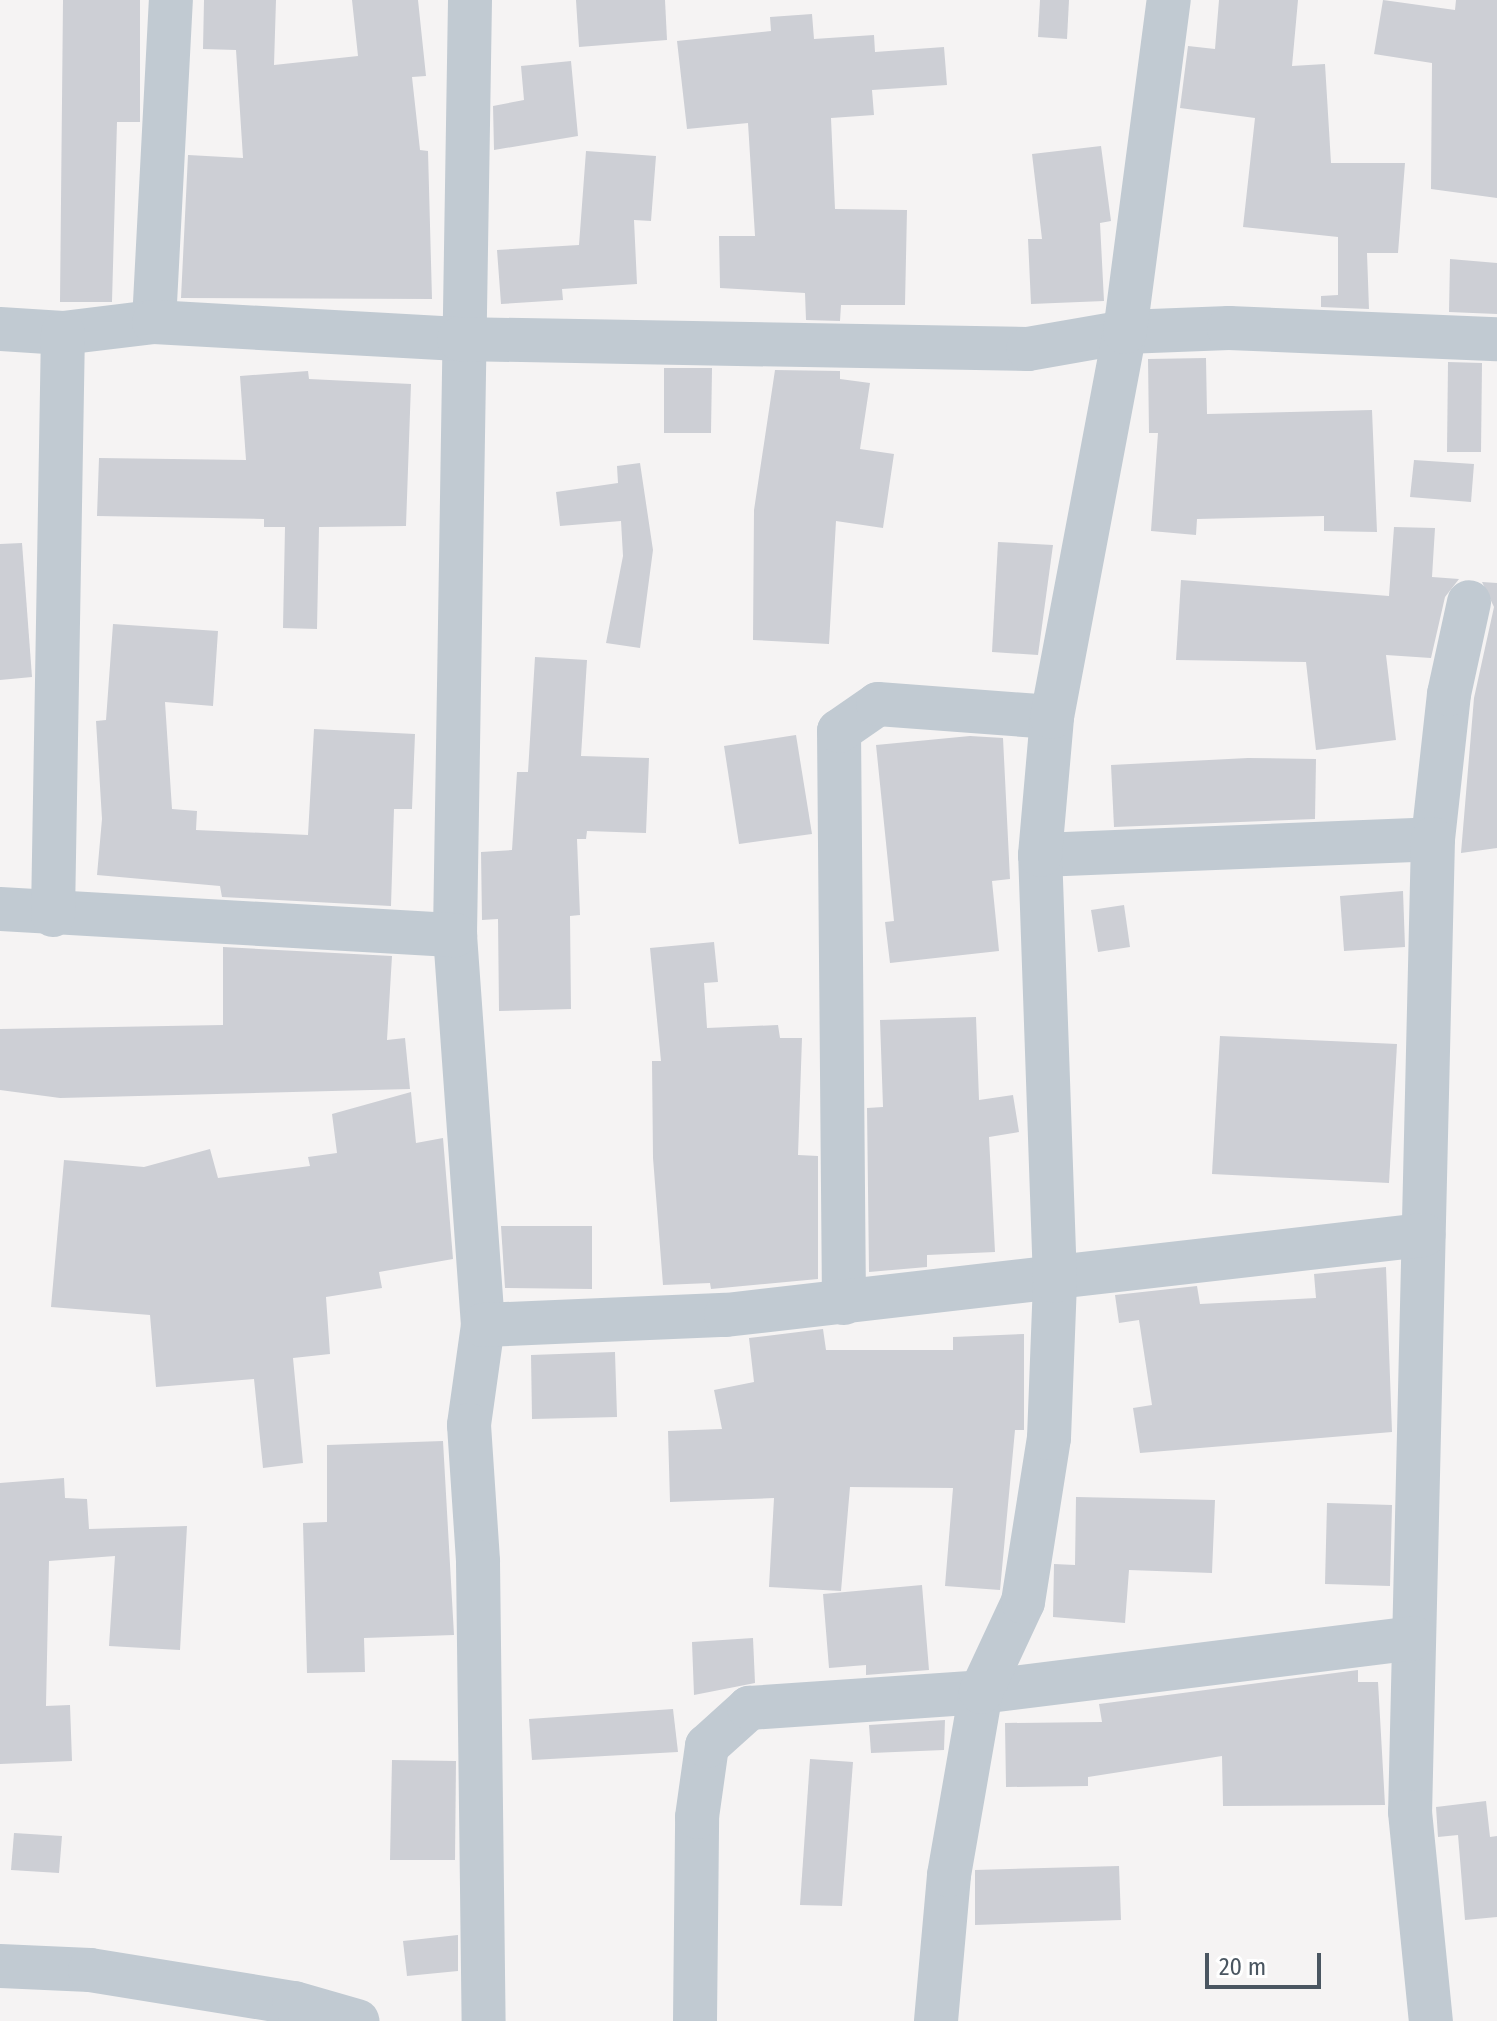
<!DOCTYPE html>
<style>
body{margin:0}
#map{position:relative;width:1497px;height:2021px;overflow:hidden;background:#f5f3f3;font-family:"Fira Sans Condensed",sans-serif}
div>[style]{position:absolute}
.building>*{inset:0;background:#cdcfd5}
.minor>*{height:44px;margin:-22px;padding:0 22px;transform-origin:22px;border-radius:22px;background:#c1cad2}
span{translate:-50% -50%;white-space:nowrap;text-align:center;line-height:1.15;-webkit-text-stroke:6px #fff;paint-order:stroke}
.scale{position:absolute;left:1205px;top:1953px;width:116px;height:36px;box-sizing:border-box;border:4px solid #4a5661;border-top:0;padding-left:10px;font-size:24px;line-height:28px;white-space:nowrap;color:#4a5661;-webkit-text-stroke:6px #fff;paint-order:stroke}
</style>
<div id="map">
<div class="building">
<i style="clip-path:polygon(63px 0,140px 0,140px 122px,117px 122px,112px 302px,60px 302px)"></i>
<i style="clip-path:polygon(204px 0,276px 0,274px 65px,358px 56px,352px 0,418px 0,426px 76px,412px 77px,420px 150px,428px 151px,432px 299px,181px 298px,188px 155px,243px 158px,236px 50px,203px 49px)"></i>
<i style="clip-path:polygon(576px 0,665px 0,667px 40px,579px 47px)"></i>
<i style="clip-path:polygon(1040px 0,1069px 0,1067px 39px,1038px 37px)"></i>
<i style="clip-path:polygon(1219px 0,1298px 0,1292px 66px,1325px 64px,1331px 163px,1405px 163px,1398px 253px,1367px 253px,1369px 309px,1321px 307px,1321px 296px,1338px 295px,1338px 237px,1243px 227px,1255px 118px,1180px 108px,1188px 46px,1215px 49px)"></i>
<i style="clip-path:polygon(1383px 0,1455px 10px,1456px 0,1497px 0,1497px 198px,1431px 189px,1432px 63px,1374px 54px)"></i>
<i style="clip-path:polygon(812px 14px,814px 39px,874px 35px,875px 52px,944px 47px,947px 85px,872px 90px,874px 115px,831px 118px,835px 209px,907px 210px,905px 305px,841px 305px,840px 321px,806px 320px,805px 293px,720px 288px,719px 236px,755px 236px,748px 123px,687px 129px,677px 41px,771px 31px,770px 17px)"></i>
<i style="clip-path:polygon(571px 61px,578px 136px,494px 150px,493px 106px,524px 100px,521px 66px)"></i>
<i style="clip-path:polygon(1101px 146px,1111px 221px,1100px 223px,1104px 301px,1031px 304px,1028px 239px,1042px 239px,1032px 154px)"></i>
<i style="clip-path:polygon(586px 151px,656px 156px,651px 221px,634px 220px,637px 284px,562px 289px,563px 300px,501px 304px,497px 250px,579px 245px)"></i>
<i style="clip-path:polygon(1450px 259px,1497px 263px,1497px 314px,1449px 312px)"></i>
<i style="clip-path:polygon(1206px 358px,1207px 414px,1372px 410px,1377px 532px,1324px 531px,1324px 516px,1197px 519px,1196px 535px,1151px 531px,1158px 433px,1149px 433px,1148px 359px)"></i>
<i style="clip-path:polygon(1448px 362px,1482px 363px,1481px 452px,1447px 452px)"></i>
<i style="clip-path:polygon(664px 368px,712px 368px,711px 433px,664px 433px)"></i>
<i style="clip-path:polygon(775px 370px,840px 371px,840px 379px,870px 383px,860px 449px,894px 454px,883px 528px,836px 521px,829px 644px,753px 640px,754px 510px)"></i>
<i style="clip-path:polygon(308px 371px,309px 379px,411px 384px,406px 526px,319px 527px,317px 629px,283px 628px,285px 527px,264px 527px,264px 519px,97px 516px,99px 458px,246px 460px,240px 376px)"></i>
<i style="clip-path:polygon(1414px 460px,1474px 464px,1471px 502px,1410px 497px)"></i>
<i style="clip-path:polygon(640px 463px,653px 550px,640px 648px,606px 643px,623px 556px,621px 521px,560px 526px,556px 492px,618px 483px,617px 466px)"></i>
<i style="clip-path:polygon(1394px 527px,1435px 528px,1432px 577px,1459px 579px,1445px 597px,1431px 658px,1386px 655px,1396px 740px,1316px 750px,1306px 662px,1176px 660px,1181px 580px,1389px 596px)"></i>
<i style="clip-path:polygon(998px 542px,1053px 545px,1038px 655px,992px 652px)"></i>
<i style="clip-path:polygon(22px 543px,32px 677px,0 680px,0 544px)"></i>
<i style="clip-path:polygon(1482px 582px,1497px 583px,1497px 848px,1461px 853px,1474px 698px,1494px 607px)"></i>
<i style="clip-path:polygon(113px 624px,218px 631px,213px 706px,165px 702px,172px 809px,197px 811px,196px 830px,308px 835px,314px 729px,415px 734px,412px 809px,394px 809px,391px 906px,222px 897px,220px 886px,97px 875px,102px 819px,96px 721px,106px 720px)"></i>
<i style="clip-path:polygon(535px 657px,587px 660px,581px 756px,649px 758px,646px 833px,587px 831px,586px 839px,577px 839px,580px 915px,570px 916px,571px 1009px,499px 1011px,498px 919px,482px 920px,481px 852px,512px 850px,517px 772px,528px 772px)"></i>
<i style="clip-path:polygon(796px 735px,812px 834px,739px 844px,724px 746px)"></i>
<i style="clip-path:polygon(970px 736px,1003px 738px,1010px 879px,992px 881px,999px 951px,890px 963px,885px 922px,894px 921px,876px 745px)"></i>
<i style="clip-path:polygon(1248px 758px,1316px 759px,1315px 819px,1114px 827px,1111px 765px)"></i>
<i style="clip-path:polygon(1403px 891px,1405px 947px,1344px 951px,1340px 896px)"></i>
<i style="clip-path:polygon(1124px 905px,1130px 947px,1098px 952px,1091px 910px)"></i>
<i style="clip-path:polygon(714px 942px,718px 982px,704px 983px,707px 1028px,778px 1025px,780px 1038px,802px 1038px,798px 1155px,818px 1156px,818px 1279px,711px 1289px,710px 1283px,663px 1285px,653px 1158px,652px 1061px,661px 1061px,650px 948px)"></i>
<i style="clip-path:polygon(223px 947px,392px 956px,387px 1040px,405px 1038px,410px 1089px,60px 1098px,0 1090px,0 1029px,223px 1025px)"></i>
<i style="clip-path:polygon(976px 1017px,979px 1100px,1013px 1095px,1019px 1132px,989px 1137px,995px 1252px,927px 1255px,927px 1267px,869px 1272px,867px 1108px,883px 1107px,880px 1020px)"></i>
<i style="clip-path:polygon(1220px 1036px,1397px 1044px,1389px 1183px,1212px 1174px)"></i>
<i style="clip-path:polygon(411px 1092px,416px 1143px,443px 1138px,453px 1259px,379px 1272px,382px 1288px,326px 1297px,330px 1354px,293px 1358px,303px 1463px,263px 1468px,254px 1379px,156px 1387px,150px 1315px,51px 1307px,64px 1160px,144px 1167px,210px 1149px,218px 1178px,310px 1166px,308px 1157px,337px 1153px,332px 1114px)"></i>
<i style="clip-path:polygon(501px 1226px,592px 1226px,592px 1289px,505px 1288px)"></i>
<i style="clip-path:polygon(1386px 1267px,1392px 1432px,1140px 1453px,1133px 1408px,1152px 1405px,1139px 1320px,1119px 1323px,1115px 1295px,1197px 1286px,1200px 1304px,1316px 1298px,1314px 1274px)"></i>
<i style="clip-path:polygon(823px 1329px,826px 1350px,953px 1350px,953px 1337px,1024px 1334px,1024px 1430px,1015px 1430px,1000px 1590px,945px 1586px,953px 1488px,850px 1487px,841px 1591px,769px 1587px,774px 1498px,670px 1502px,668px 1431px,722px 1429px,714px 1390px,754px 1382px,749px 1338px)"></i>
<i style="clip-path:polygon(615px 1352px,617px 1417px,532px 1419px,531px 1355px)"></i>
<i style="clip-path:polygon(443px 1441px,454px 1635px,364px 1638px,365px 1672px,307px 1673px,303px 1523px,327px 1522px,327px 1445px)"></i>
<i style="clip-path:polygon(64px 1478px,65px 1498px,87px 1499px,89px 1529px,187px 1526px,180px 1650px,109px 1646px,115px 1556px,49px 1561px,46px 1706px,70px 1705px,72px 1761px,0 1764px,0 1483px)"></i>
<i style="clip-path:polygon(1076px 1497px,1215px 1500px,1212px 1573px,1129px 1570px,1125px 1623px,1053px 1617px,1054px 1564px,1075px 1565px)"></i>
<i style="clip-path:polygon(1327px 1503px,1392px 1505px,1390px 1586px,1325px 1584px)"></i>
<i style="clip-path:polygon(922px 1585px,929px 1670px,866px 1675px,866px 1665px,829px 1668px,823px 1594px)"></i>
<i style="clip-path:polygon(753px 1638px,755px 1683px,694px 1695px,692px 1642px)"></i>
<i style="clip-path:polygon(1358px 1670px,1358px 1682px,1378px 1682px,1385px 1805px,1223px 1806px,1222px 1756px,1088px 1777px,1088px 1786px,1006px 1787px,1005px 1723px,1102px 1722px,1099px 1704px)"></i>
<i style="clip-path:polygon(673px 1709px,678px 1752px,532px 1760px,529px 1719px)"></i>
<i style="clip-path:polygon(945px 1720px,944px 1750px,871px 1753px,869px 1725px)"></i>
<i style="clip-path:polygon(810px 1759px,853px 1762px,842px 1906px,800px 1905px)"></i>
<i style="clip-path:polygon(392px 1760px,456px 1761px,455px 1860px,390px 1860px)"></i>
<i style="clip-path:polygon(1486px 1801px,1490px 1837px,1497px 1836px,1497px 1917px,1465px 1920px,1458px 1835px,1438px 1837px,1436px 1807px)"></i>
<i style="clip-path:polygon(14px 1833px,62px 1836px,59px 1873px,11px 1870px)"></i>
<i style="clip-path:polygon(1119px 1866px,1121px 1920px,975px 1925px,975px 1870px)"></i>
<i style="clip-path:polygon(458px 1935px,458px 1971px,407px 1976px,403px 1941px)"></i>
</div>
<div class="minor">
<i style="left:470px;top:0;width:935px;rotate:90.92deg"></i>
<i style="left:455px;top:935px;width:391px;rotate:85.9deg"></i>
<i style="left:483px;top:1325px;width:101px;rotate:98deg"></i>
<i style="left:469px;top:1425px;width:137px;rotate:86.2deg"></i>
<i style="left:478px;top:1562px;width:459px;rotate:89.3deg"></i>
<i style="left:154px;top:322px;width:322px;rotate:-87deg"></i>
<i style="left:0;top:329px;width:63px;rotate:3.6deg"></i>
<i style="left:63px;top:333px;width:92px;rotate:-6.9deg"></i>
<i style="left:154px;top:322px;width:305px;rotate:3.2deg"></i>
<i style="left:459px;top:339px;width:569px;rotate:1.01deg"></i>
<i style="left:1028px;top:349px;width:98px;rotate:-9.9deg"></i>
<i style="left:1125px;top:332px;width:104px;rotate:-2.2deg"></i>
<i style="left:1229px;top:328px;width:268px;rotate:2.4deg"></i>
<i style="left:1433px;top:839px;width:146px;rotate:-83.7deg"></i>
<i style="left:1449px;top:694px;width:94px;rotate:-77.7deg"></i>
<i style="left:1040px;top:855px;width:393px;rotate:-2.3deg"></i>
<i style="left:1433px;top:839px;width:973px;rotate:91.35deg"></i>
<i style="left:1410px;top:1812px;width:210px;rotate:84.3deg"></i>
<i style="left:0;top:909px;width:456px;rotate:3.3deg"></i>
<i style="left:53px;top:915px;width:582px;rotate:-89.02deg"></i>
<i style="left:844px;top:1303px;width:572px;rotate:-90.5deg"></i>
<i style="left:839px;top:731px;width:47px;rotate:-34.7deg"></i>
<i style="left:878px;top:704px;width:174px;rotate:4.3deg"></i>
<i style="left:483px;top:1325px;width:243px;rotate:-2.4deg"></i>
<i style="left:726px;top:1315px;width:702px;rotate:-6.55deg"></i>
<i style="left:0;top:1966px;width:90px;rotate:2.5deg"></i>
<i style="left:90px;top:1970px;width:207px;rotate:9.2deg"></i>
<i style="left:294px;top:2003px;width:66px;rotate:15.9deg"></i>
<i style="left:695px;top:2021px;width:204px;rotate:-89.4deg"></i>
<i style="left:697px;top:1817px;width:72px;rotate:-82deg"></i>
<i style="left:707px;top:1746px;width:57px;rotate:-42.1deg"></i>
<i style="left:749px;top:1708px;width:233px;rotate:-3.9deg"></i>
<i style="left:981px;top:1692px;width:436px;rotate:-7.1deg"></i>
<i style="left:936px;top:2021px;width:147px;rotate:-84.9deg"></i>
<i style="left:949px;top:1875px;width:186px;rotate:-80.1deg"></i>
<i style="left:981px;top:1692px;width:99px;rotate:-65deg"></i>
<i style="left:1023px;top:1602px;width:166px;rotate:-81deg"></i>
<i style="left:1049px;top:1438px;width:157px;rotate:-87.8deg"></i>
<i style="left:1055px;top:1281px;width:426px;rotate:-92deg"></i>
<i style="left:1040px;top:855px;width:139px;rotate:-85deg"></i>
<i style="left:1052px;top:717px;width:392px;rotate:-79.3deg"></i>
<i style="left:1125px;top:332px;width:335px;rotate:-82.5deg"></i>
</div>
<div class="scale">20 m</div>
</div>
